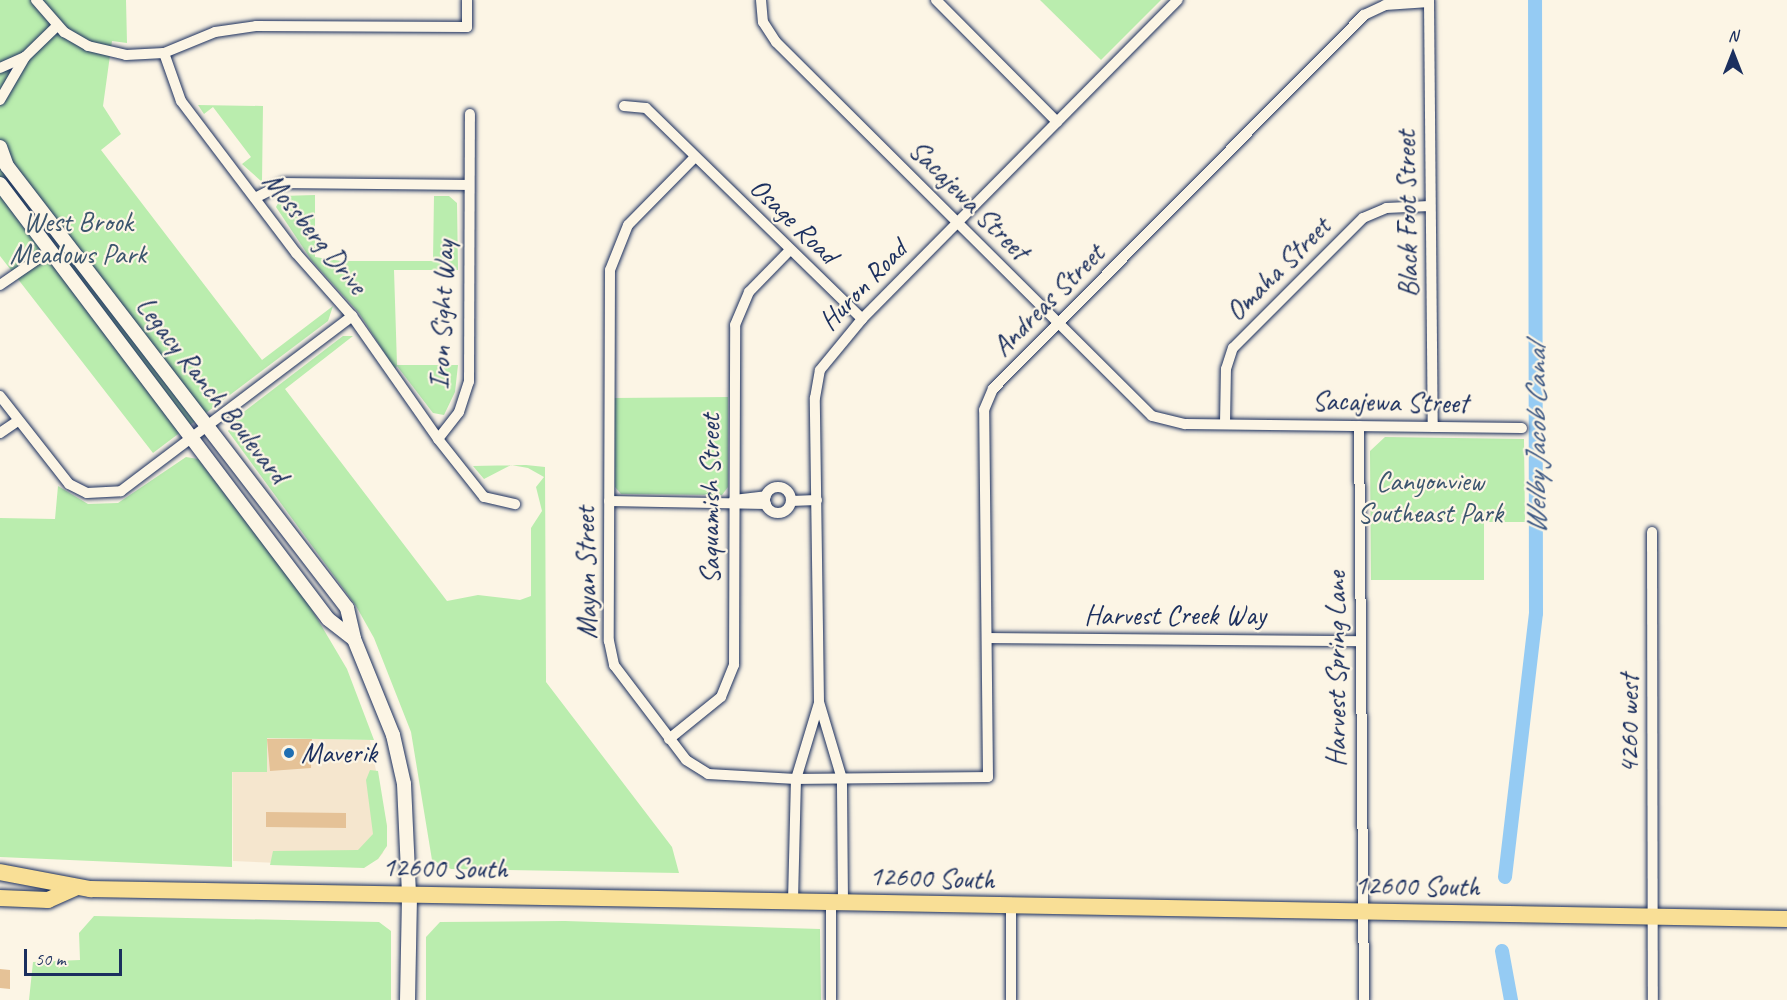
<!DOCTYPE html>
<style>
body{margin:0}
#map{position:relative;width:1787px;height:1000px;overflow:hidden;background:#fcf5e5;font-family:Caveat,sans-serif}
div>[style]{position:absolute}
.built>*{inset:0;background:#f5e6ce}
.green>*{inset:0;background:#baedae}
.canal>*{height:14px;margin:-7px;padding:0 7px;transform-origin:7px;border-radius:7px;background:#95cbf3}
.building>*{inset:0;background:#e5c297}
.roads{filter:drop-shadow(0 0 2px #1b2f5e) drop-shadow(0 0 2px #1b2f5e)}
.minor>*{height:10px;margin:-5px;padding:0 5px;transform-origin:5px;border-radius:5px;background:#fcf5e5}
.minor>.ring{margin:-5px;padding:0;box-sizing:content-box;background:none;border:10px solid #fcf5e5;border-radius:50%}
.tertiary>*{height:14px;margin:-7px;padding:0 7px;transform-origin:7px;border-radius:7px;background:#fcf5e5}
.secondary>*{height:15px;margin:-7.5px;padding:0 7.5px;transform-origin:7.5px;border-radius:7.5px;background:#fcf5e5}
.primary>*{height:16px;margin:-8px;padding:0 8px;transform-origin:8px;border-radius:8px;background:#f9df96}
.dots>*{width:16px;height:16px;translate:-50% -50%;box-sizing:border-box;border:3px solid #fcf5e5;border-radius:50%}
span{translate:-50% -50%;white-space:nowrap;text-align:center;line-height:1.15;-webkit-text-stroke:4.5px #fcf5e5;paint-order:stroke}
.street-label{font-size:28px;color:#1b2f5e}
.park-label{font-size:28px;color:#3b556e}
.poi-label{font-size:28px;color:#1b2f5e}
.left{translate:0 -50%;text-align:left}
.water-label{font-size:30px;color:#3a5683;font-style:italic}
.north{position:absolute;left:1703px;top:24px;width:60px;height:60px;-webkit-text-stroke:4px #fcf5e5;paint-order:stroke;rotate:0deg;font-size:16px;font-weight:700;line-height:24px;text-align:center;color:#1b2f5e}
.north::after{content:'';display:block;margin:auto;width:21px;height:27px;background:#1b2f5e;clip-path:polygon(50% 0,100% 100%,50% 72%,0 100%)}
.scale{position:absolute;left:24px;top:949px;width:98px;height:27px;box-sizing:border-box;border:3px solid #1b2f5e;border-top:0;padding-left:8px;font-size:18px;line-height:21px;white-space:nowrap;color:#1b2f5e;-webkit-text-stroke:4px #fcf5e5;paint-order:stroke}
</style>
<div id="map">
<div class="built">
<i style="clip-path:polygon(232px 737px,370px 740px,387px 827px,383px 853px,378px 859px,328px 865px,233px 861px)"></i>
</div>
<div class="green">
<i style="clip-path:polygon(0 0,126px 0,127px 43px,112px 41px,103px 106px,121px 134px,101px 150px,262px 360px,333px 306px,328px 321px,153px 453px,0 256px)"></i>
<i style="clip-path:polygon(1040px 0,1161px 0,1101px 60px)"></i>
<i style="clip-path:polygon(198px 105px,263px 106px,262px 182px,242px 164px,251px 157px,213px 107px,204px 114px)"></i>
<i style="clip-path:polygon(315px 195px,315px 257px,341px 261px,433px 261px,434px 196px,449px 196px,457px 203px,458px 270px,394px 270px,397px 365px,458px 365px,455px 392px,444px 415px,433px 413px,397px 366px,395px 369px,359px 313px,312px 261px,276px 207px,282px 196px)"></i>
<i style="clip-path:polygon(343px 336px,353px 336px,285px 389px,447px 601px,478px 595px,520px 600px,531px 596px,531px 528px,542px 511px,536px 487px,544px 477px,528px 468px,511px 465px,484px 479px,473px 466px,526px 465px,545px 467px,546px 682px,672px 847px,679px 873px,451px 869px,432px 860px,411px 732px,374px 638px,356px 606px,228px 431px,241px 414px)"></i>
<i style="clip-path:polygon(728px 397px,728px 487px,722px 495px,621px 494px,615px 487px,614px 398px)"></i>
<i style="clip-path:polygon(1385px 437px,1524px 439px,1525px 522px,1484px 522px,1484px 580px,1371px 580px,1370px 451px)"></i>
<i style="clip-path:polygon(186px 457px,198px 459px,308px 603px,347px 669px,374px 740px,267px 738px,267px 772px,232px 772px,232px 867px,0 857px,0 518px,55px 519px,58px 486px,88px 504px,118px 503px)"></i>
<i style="clip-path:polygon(370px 770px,378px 771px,387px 826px,387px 846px,378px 859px,364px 868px,270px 865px,273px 851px,358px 850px,373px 834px,366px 780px)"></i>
<i style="clip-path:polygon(94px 916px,379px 922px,391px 931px,391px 1000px,29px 1000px,33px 962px,80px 960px,79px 933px)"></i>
<i style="clip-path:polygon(565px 921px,820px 929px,821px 1000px,426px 1000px,426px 937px,440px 922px)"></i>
</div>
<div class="canal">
<i style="left:1505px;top:877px;width:266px;rotate:-83.3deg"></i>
<i style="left:1536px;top:613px;width:613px;rotate:-90.09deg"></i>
<i style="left:1502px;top:951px;width:50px;rotate:79.6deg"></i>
</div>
<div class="building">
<i style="clip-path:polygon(267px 739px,312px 739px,311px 768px,270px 771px)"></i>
<i style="clip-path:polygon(266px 812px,346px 813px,346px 828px,266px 827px)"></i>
<i style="clip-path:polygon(0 969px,10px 970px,10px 989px,0 988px)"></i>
</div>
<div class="roads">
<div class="minor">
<i style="left:36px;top:0;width:43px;rotate:48.8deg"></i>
<i style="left:64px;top:32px;width:28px;rotate:30deg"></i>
<i style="left:88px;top:46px;width:39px;rotate:13deg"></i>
<i style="left:126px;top:55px;width:38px;rotate:-3deg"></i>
<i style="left:164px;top:53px;width:55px;rotate:-22.4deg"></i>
<i style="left:215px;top:32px;width:41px;rotate:-8.3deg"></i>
<i style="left:256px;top:26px;width:211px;rotate:0.3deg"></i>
<i style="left:467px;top:27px;width:27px;rotate:-90deg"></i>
<i style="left:761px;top:0;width:22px;rotate:85deg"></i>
<i style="left:763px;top:22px;width:24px;rotate:57deg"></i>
<i style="left:776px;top:42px;width:530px;rotate:44.85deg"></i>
<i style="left:1152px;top:416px;width:34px;rotate:14deg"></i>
<i style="left:1185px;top:424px;width:337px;rotate:0.7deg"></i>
<i style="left:936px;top:0;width:172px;rotate:45.2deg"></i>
<i style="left:1429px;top:0;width:427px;rotate:89.5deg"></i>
<i style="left:164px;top:53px;width:51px;rotate:70.5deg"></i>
<i style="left:181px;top:101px;width:191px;rotate:52.9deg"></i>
<i style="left:296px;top:253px;width:84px;rotate:48.4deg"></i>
<i style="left:352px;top:316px;width:150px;rotate:55deg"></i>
<i style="left:438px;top:439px;width:74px;rotate:51.6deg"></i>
<i style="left:484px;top:497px;width:32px;rotate:13deg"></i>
<i style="left:0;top:68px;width:27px;rotate:-24deg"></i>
<i style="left:0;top:100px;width:50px;rotate:-59.8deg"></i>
<i style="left:25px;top:57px;width:45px;rotate:-44.1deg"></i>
<i style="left:624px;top:106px;width:22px;rotate:5deg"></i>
<i style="left:646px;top:108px;width:302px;rotate:44.3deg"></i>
<i style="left:695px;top:157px;width:95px;rotate:134.6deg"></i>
<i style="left:628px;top:225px;width:48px;rotate:111.8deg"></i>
<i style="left:610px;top:270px;width:371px;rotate:90.2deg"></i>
<i style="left:609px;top:641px;width:25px;rotate:78deg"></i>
<i style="left:614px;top:665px;width:119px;rotate:52.8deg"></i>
<i style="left:686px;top:760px;width:26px;rotate:32deg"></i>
<i style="left:708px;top:774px;width:88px;rotate:3.3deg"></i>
<i style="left:796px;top:779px;width:192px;rotate:-0.6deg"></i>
<i style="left:988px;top:777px;width:367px;rotate:-90.6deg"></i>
<i style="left:984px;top:410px;width:23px;rotate:-67deg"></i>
<i style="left:993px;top:389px;width:527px;rotate:-45.23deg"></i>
<i style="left:1364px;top:15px;width:23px;rotate:-25deg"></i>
<i style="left:1385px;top:5px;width:44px;rotate:-3.9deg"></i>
<i style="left:255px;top:198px;width:33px;rotate:-27deg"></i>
<i style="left:284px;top:183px;width:185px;rotate:0.6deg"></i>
<i style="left:0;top:285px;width:62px;rotate:-34.5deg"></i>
<i style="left:0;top:396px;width:112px;rotate:51.9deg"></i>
<i style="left:69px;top:484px;width:20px;rotate:27deg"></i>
<i style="left:87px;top:493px;width:34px;rotate:-3deg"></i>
<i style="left:121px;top:491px;width:290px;rotate:-37.1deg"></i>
<i style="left:1225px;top:424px;width:55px;rotate:-89deg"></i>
<i style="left:1226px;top:369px;width:22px;rotate:-72deg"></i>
<i style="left:1233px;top:348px;width:184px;rotate:-45deg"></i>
<i style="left:1363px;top:218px;width:25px;rotate:-23deg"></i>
<i style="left:1386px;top:208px;width:44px;rotate:-2.6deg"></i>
<i style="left:1359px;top:426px;width:574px;rotate:89.5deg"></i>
<i style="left:0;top:433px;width:22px;rotate:-34deg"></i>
<i style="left:438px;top:439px;width:34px;rotate:-52deg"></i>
<i style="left:459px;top:412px;width:32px;rotate:-72deg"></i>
<i style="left:469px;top:382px;width:268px;rotate:-89.8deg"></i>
<i class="ring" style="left:765px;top:487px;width:16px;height:16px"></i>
<i style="left:734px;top:500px;width:32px;rotate:-7deg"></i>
<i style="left:609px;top:501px;width:157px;rotate:1.1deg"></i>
<i style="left:791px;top:501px;width:26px;rotate:-2deg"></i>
<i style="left:1652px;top:532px;width:468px;rotate:89.9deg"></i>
<i style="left:989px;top:638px;width:371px;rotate:0.5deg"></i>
<i style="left:669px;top:739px;width:67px;rotate:-38.9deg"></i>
<i style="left:721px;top:697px;width:35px;rotate:-68deg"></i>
<i style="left:734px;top:665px;width:340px;rotate:-89.8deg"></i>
<i style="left:735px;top:325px;width:36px;rotate:-67deg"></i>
<i style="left:749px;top:292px;width:57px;rotate:-45.7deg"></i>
<i style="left:793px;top:901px;width:122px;rotate:-88.6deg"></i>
<i style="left:796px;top:779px;width:79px;rotate:-73.2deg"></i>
<i style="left:831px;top:902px;width:98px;rotate:90deg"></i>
<i style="left:843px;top:902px;width:123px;rotate:-90.5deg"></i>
<i style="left:842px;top:779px;width:80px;rotate:-106.6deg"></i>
<i style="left:819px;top:702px;width:304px;rotate:-90.8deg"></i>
<i style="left:815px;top:398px;width:28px;rotate:-80deg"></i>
<i style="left:820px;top:370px;width:66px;rotate:-50.5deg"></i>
<i style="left:862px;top:319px;width:449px;rotate:-45.3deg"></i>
<i style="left:1011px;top:908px;width:92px;rotate:90deg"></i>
</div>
<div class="tertiary">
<i style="left:0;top:147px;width:20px;rotate:70deg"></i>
<i style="left:7px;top:166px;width:558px;rotate:52.43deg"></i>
<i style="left:347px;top:608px;width:32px;rotate:77deg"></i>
<i style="left:354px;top:639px;width:104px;rotate:67.9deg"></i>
<i style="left:393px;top:735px;width:50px;rotate:77.3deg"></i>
<i style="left:404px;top:784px;width:111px;rotate:87.4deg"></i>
<i style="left:0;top:184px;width:545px;rotate:52.98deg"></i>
<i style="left:328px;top:619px;width:33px;rotate:38deg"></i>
</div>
<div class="secondary">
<i style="left:407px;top:1000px;width:105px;rotate:-88.9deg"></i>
</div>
<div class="primary">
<i style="left:0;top:872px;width:92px;rotate:10.7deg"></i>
<i style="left:90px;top:889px;width:1697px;rotate:1.01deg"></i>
<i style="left:0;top:898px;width:48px;rotate:2.4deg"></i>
<i style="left:48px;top:900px;width:30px;rotate:-24deg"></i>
</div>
</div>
<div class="dots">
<i style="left:289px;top:753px;background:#1f6fb2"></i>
</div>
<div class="street-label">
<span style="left:969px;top:200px;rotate:45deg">Sacajewa Street</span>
<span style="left:1407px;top:214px;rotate:-91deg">Black Foot Street</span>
<span style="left:794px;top:221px;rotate:44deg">Osage Road</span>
<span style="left:315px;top:233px;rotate:51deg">Mossberg Drive</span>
<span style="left:1278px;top:269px;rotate:-45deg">Omaha Street</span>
<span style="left:863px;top:285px;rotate:-46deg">Huron Road</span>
<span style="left:1048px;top:300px;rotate:-45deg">Andreas Street</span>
<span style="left:442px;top:315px;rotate:-88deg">Iron Sight Way</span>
<span style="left:212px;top:390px;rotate:52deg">Legacy Ranch Boulevard</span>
<span style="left:1390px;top:402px;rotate:1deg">Sacajewa Street</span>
<span style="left:710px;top:499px;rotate:-90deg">Saquamish Street</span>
<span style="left:586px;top:573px;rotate:-91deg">Mayan Street</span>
<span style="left:1175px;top:615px">Harvest Creek Way</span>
<span style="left:1336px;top:669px;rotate:-90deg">Harvest Spring Lane</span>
<span style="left:1629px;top:724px;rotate:-90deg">4260 west</span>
<span style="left:445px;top:868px;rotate:1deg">12600 South</span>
<span style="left:932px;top:878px;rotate:2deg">12600 South</span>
<span style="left:1417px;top:886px;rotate:1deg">12600 South</span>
</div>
<div class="park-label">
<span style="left:78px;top:238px">West Brook<br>Meadows Park</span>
<span style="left:1430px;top:497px">Canyonview<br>Southeast Park</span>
</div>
<div class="poi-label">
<span class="left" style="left:301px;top:753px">Maverik</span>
</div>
<div class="water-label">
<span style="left:1536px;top:440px;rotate:-90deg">Welby Jacob Canal</span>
</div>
<div class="north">N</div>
<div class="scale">50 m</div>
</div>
